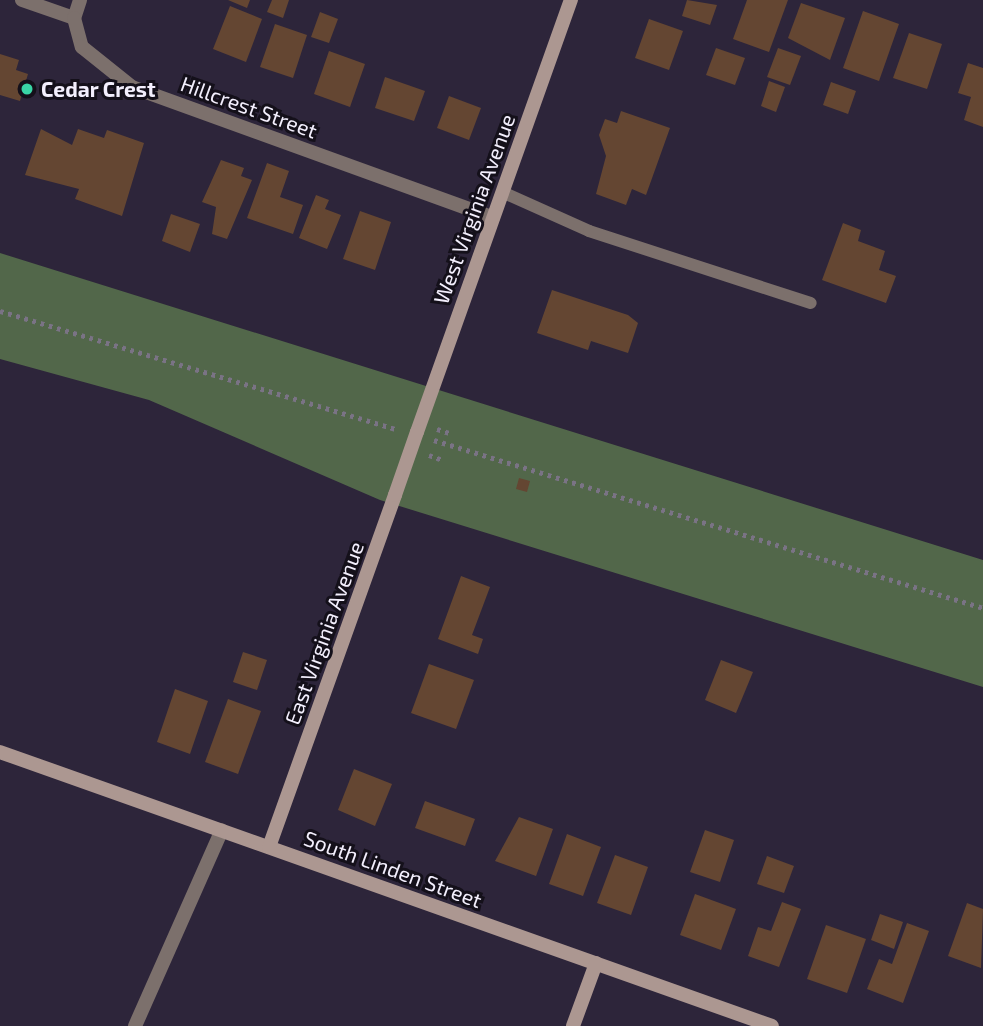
<!DOCTYPE html>
<style>
body{margin:0}
#map{position:relative;width:983px;height:1026px;overflow:hidden;background:#2d253a;font-family:"Exo 2",sans-serif}
div>[style]{position:absolute}
.forest>*{inset:0;background:#52674a}
.building>*{inset:0;background:#644632}
.path>*{height:4.5px;margin-top:-2.25px;transform-origin:0;background:repeating-linear-gradient(90deg,#7a7385 0 3.5px,transparent 0 8.5px)}
.lane>*{height:12px;margin:-6px;padding:0 6px;transform-origin:6px;border-radius:6px;background:#7c706c}
.street>*{height:14px;margin:-7px;padding:0 7px;transform-origin:7px;border-radius:7px;background:#7c706c}
.secondary>*{height:14px;margin:-7px;padding:0 7px;transform-origin:7px;border-radius:7px;background:#ac9791}
.secondary-bridge>*{height:14px;margin:-7px;padding:0 7px;transform-origin:7px;border-radius:7px;background:#ac9791}
.dots>*{width:19px;height:19px;translate:-50% -50%;box-sizing:border-box;border:4px solid #14101a;border-radius:50%}
span{translate:-50% -50%;white-space:nowrap;text-align:center;line-height:1.15;-webkit-text-stroke:6px #14101a;paint-order:stroke}
.poi-label{font-size:21px;color:#f3effd;font-weight:700}
.left{translate:0 -50%;text-align:left}
.street-label{font-size:21px;color:#f3effd}
</style>
<div id="map">
<div class="forest">
<i style="clip-path:polygon(0 253px,983px 560px,983px 687px,380px 500px,149px 400px,0 359px)"></i>
</div>
<div class="building">
<i style="clip-path:polygon(228px 0,250px 0,247px 8px)"></i>
<i style="clip-path:polygon(272px 0,289px 0,283px 18px,267px 12px)"></i>
<i style="clip-path:polygon(687px 0,717px 5px,710px 25px,682px 16px)"></i>
<i style="clip-path:polygon(747px 0,788px 0,769px 52px,733px 39px)"></i>
<i style="clip-path:polygon(801px 3px,845px 18px,830px 60px,788px 38px)"></i>
<i style="clip-path:polygon(230px 6px,262px 19px,246px 62px,213px 49px)"></i>
<i style="clip-path:polygon(863px 11px,899px 24px,879px 81px,843px 68px)"></i>
<i style="clip-path:polygon(320px 12px,338px 19px,329px 43px,311px 37px)"></i>
<i style="clip-path:polygon(649px 19px,683px 31px,669px 70px,635px 58px)"></i>
<i style="clip-path:polygon(275px 24px,307px 35px,293px 78px,260px 67px)"></i>
<i style="clip-path:polygon(909px 33px,942px 44px,927px 89px,893px 78px)"></i>
<i style="clip-path:polygon(716px 48px,745px 58px,735px 85px,706px 75px)"></i>
<i style="clip-path:polygon(778px 48px,801px 56px,790px 85px,767px 77px)"></i>
<i style="clip-path:polygon(329px 51px,365px 64px,350px 107px,314px 94px)"></i>
<i style="clip-path:polygon(0 54px,19px 60px,16px 70px,28px 74px,20px 101px,0 95px)"></i>
<i style="clip-path:polygon(968px 63px,983px 68px,983px 127px,964px 120px,971px 97px,958px 93px)"></i>
<i style="clip-path:polygon(385px 77px,425px 91px,414px 121px,375px 108px)"></i>
<i style="clip-path:polygon(769px 81px,785px 87px,776px 112px,761px 106px)"></i>
<i style="clip-path:polygon(831px 82px,856px 91px,848px 114px,823px 105px)"></i>
<i style="clip-path:polygon(449px 96px,481px 108px,469px 140px,437px 128px)"></i>
<i style="clip-path:polygon(621px 111px,670px 128px,646px 195px,632px 189px,626px 205px,596px 194px,606px 156px,599px 135px,605px 119px,617px 123px)"></i>
<i style="clip-path:polygon(41px 129px,72px 145px,78px 129px,104px 138px,107px 130px,144px 143px,122px 216px,75px 199px,79px 189px,25px 175px)"></i>
<i style="clip-path:polygon(221px 160px,244px 168px,241px 176px,252px 180px,227px 239px,212px 234px,216px 207px,202px 202px)"></i>
<i style="clip-path:polygon(267px 163px,289px 171px,280px 197px,303px 205px,293px 234px,247px 218px)"></i>
<i style="clip-path:polygon(316px 195px,329px 200px,325px 209px,341px 215px,327px 249px,299px 238px)"></i>
<i style="clip-path:polygon(360px 211px,391px 222px,375px 270px,343px 259px)"></i>
<i style="clip-path:polygon(171px 214px,200px 224px,190px 252px,162px 241px)"></i>
<i style="clip-path:polygon(843px 223px,861px 230px,858px 241px,885px 251px,879px 270px,896px 276px,886px 303px,822px 280px)"></i>
<i style="clip-path:polygon(552px 290px,628px 315px,638px 323px,628px 353px,591px 341px,588px 350px,537px 333px)"></i>
<i style="clip-path:polygon(519px 478px,530px 481px,527px 492px,516px 489px)"></i>
<i style="clip-path:polygon(461px 576px,490px 587px,472px 635px,483px 639px,478px 654px,438px 639px)"></i>
<i style="clip-path:polygon(243px 652px,267px 660px,257px 690px,233px 682px)"></i>
<i style="clip-path:polygon(721px 660px,753px 672px,736px 713px,705px 700px)"></i>
<i style="clip-path:polygon(429px 664px,474px 680px,456px 729px,411px 713px)"></i>
<i style="clip-path:polygon(175px 689px,208px 701px,190px 754px,157px 742px)"></i>
<i style="clip-path:polygon(228px 699px,261px 711px,238px 774px,205px 762px)"></i>
<i style="clip-path:polygon(354px 769px,392px 784px,375px 826px,338px 810px)"></i>
<i style="clip-path:polygon(425px 801px,475px 819px,465px 846px,415px 828px)"></i>
<i style="clip-path:polygon(519px 817px,553px 829px,536px 876px,495px 861px)"></i>
<i style="clip-path:polygon(705px 830px,734px 840px,720px 882px,690px 872px)"></i>
<i style="clip-path:polygon(567px 834px,601px 847px,583px 896px,549px 884px)"></i>
<i style="clip-path:polygon(615px 855px,648px 867px,631px 915px,597px 903px)"></i>
<i style="clip-path:polygon(767px 856px,794px 866px,784px 893px,757px 884px)"></i>
<i style="clip-path:polygon(695px 894px,736px 909px,721px 950px,680px 935px)"></i>
<i style="clip-path:polygon(782px 902px,801px 909px,779px 967px,748px 956px,758px 927px,771px 931px)"></i>
<i style="clip-path:polygon(967px 903px,983px 909px,981px 968px,948px 956px)"></i>
<i style="clip-path:polygon(880px 914px,903px 922px,894px 949px,871px 940px)"></i>
<i style="clip-path:polygon(907px 923px,929px 931px,903px 1003px,867px 989px,879px 959px,892px 964px)"></i>
<i style="clip-path:polygon(826px 925px,866px 939px,847px 993px,807px 979px)"></i>
</div>
<div class="path">
<i style="left:0;top:311px;width:415px;rotate:16.6deg"></i>
<i style="left:437px;top:429px;width:16px;rotate:18deg"></i>
<i style="left:434px;top:440px;width:574px;rotate:17.01deg"></i>
<i style="left:429px;top:455px;width:15px;rotate:20deg"></i>
</div>
<div class="lane">
<i style="left:502px;top:192px;width:95px;rotate:24.1deg"></i>
<i style="left:589px;top:231px;width:233px;rotate:18deg"></i>
</div>
<div class="street">
<i style="left:22px;top:0;width:55px;rotate:19.1deg"></i>
<i style="left:80px;top:0;width:19px;rotate:108deg"></i>
<i style="left:74px;top:18px;width:30px;rotate:75deg"></i>
<i style="left:82px;top:47px;width:64px;rotate:38.7deg"></i>
<i style="left:132px;top:87px;width:384px;rotate:19.9deg"></i>
<i style="left:135px;top:1026px;width:214px;rotate:-66.1deg"></i>
</div>
<div class="secondary">
<i style="left:417px;top:432px;width:459px;rotate:-70.4deg"></i>
<i style="left:0;top:752px;width:819px;rotate:19.54deg"></i>
<i style="left:269px;top:847px;width:374px;rotate:-70.3deg"></i>
<i style="left:573px;top:1026px;width:67px;rotate:-69.9deg"></i>
</div>
<div class="secondary-bridge">
<i style="left:395px;top:495px;width:67px;rotate:-70.8deg"></i>
</div>
<div class="dots">
<i style="left:27px;top:89px;background:#39d4a5"></i>
</div>
<div class="poi-label">
<span class="left" style="left:41px;top:89px">Cedar Crest</span>
</div>
<div class="street-label">
<span style="left:249px;top:107px;rotate:20deg">Hillcrest Street</span>
<span style="left:474px;top:209px;rotate:-70deg">West Virginia Avenue</span>
<span style="left:324px;top:633px;rotate:-70deg">East Virginia Avenue</span>
<span style="left:393px;top:869px;rotate:20deg">South Linden Street</span>
</div>
</div>
